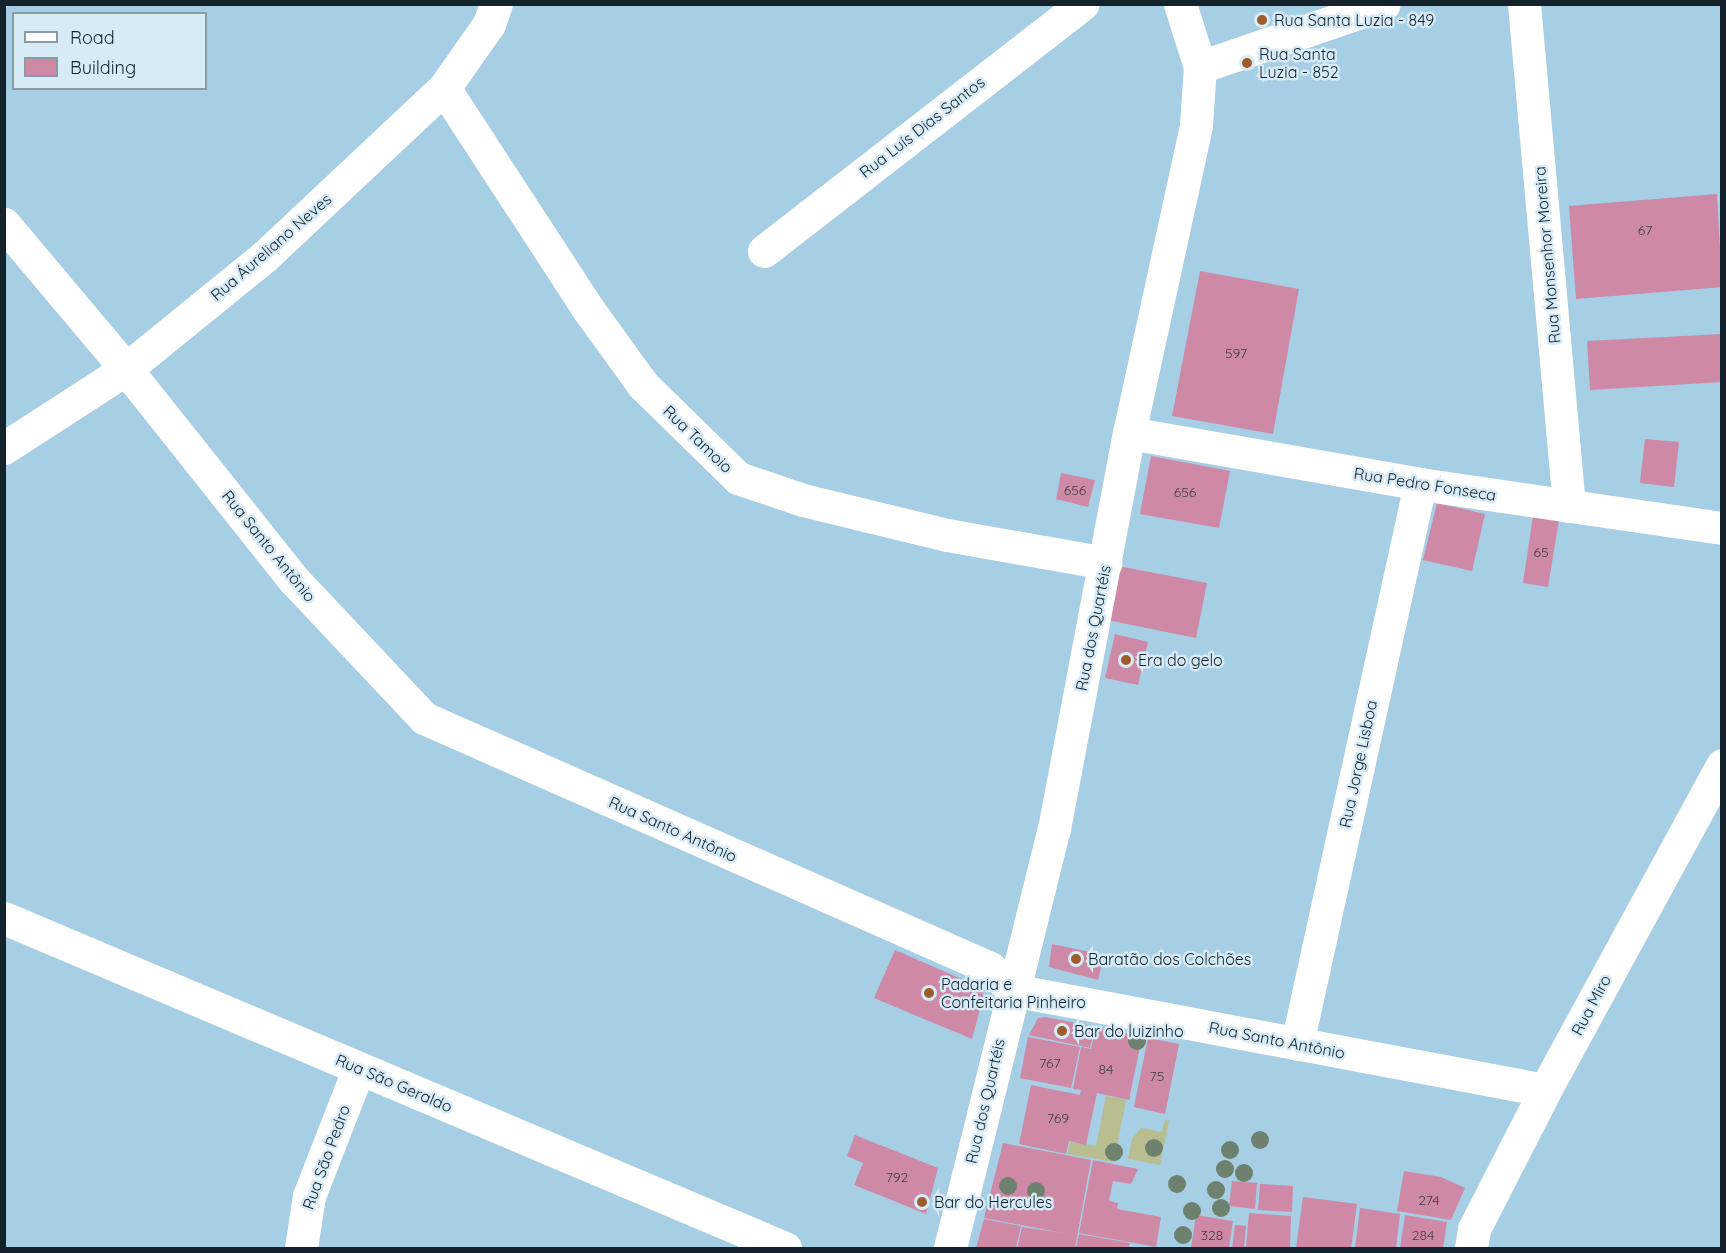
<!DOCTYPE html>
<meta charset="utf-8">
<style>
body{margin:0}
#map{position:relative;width:1726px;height:1253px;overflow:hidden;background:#a6cee4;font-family:Quicksand,sans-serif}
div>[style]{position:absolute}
.green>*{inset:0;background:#b9be90}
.building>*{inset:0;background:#ce89a6}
.minor>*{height:33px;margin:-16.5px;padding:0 16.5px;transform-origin:16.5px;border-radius:16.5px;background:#fff}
.trees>*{width:18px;height:18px;margin:-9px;border-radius:50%;background:#6d816e}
.dots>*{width:16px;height:16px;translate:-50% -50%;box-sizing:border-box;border:3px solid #d7ebf7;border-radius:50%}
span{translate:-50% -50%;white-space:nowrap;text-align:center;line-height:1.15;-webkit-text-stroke:5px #d7ebf7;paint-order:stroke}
.number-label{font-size:14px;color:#423c4a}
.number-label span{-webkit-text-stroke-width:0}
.poi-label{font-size:16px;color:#13222b}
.left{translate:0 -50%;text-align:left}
.street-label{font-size:16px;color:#13222b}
.frame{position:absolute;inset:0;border:6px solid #13222b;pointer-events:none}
.legend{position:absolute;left:12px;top:12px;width:195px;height:78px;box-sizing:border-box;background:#d7ebf7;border:2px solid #899ba5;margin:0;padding:8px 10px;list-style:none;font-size:18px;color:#13222b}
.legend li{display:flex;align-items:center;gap:12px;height:30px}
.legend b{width:30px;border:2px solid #899ba5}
</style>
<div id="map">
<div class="green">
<i style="clip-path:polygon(1106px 1096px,1126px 1100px,1114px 1162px,1068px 1154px,1070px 1142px,1096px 1146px)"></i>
<i style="clip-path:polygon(1165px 1120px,1169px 1121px,1160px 1165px,1128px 1159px,1132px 1139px,1141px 1128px,1162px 1132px)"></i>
</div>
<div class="building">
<i style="clip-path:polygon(1717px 194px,1722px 287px,1576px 299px,1569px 206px)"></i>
<i style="clip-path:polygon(1200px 271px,1299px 289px,1273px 434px,1172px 416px)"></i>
<i style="clip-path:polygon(1722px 334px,1722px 382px,1590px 390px,1587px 341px)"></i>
<i style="clip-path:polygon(1645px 439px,1679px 442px,1674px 487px,1640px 483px)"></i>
<i style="clip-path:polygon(1151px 456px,1230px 471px,1219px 528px,1140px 514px)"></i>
<i style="clip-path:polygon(1061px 473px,1095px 480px,1088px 507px,1056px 499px)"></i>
<i style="clip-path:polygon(1437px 503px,1485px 514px,1472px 571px,1423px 560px)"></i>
<i style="clip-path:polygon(1533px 516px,1559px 520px,1548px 587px,1523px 583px)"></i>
<i style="clip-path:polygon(1118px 566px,1207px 583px,1196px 638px,1107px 620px)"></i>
<i style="clip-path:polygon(1115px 634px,1148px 642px,1138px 685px,1105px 678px)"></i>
<i style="clip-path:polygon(1052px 944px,1104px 955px,1098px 980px,1049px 967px)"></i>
<i style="clip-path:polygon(895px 950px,982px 988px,983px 998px,972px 1039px,874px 998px)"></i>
<i style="clip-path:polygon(1046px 1017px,1095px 1027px,1090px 1048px,1029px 1035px,1038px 1018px)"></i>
<i style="clip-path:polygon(1096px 1027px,1142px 1037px,1129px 1100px,1097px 1093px,1086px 1145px,1069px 1141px,1066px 1154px,1019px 1144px,1031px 1085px,1080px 1095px,1081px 1090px,1073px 1089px,1081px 1047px,1091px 1049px)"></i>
<i style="clip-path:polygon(1028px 1037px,1080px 1047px,1071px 1088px,1020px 1078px)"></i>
<i style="clip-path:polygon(1148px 1038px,1179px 1044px,1165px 1114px,1134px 1107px)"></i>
<i style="clip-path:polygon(855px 1135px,938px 1168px,926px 1214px,854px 1185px,863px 1163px,847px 1156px)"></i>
<i style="clip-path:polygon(1003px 1143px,1091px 1160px,1075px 1248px,1017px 1248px,1022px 1227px,1063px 1233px,984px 1218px)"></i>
<i style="clip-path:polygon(1093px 1160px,1138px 1169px,1131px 1184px,1113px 1181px,1109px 1201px,1118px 1203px,1117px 1209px,1161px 1217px,1156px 1247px,1079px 1233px)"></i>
<i style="clip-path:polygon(1404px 1171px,1441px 1177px,1465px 1188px,1451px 1220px,1397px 1211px)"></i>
<i style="clip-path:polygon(1232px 1181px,1257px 1183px,1255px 1209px,1229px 1206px)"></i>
<i style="clip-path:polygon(1260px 1184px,1293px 1186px,1292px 1212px,1258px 1210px)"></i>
<i style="clip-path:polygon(1303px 1197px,1357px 1204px,1351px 1248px,1296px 1248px)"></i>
<i style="clip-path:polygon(1360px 1208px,1400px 1214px,1396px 1248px,1355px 1248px)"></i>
<i style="clip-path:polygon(1249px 1213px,1291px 1216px,1290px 1248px,1246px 1248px)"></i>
<i style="clip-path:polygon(1196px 1215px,1233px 1221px,1229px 1248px,1191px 1248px)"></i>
<i style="clip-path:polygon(1405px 1215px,1447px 1222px,1443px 1248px,1400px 1248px)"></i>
<i style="clip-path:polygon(984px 1219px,1021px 1226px,1016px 1248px,976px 1248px)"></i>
<i style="clip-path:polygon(1235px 1225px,1246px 1226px,1244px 1248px,1232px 1248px)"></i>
<i style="clip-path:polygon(1079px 1234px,1130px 1243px,1129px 1248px,1076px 1248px)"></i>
</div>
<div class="minor">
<i style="left:1524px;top:4px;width:504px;rotate:84.88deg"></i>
<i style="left:1200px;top:67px;width:194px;rotate:-18.9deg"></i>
<i style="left:444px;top:88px;width:264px;rotate:56.9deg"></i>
<i style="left:588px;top:309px;width:94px;rotate:54.1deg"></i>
<i style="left:643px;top:385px;width:133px;rotate:44.4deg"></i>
<i style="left:738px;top:478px;width:69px;rotate:18.7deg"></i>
<i style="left:803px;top:500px;width:148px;rotate:13.7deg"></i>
<i style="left:947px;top:535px;width:161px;rotate:10deg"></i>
<i style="left:4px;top:224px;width:189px;rotate:49.9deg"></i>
<i style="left:126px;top:369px;width:270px;rotate:51.5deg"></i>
<i style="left:294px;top:580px;width:190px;rotate:46.7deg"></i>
<i style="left:424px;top:718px;width:619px;rotate:23.83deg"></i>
<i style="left:990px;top:968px;width:31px;rotate:45deg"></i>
<i style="left:1012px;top:990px;width:542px;rotate:10.63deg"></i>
<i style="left:764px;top:251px;width:403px;rotate:-37.8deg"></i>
<i style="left:1129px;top:433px;width:295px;rotate:9.9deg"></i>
<i style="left:1420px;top:484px;width:305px;rotate:8.3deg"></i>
<i style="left:4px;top:448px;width:145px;rotate:-32.9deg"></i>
<i style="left:126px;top:369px;width:179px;rotate:-39.1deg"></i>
<i style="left:265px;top:256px;width:245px;rotate:-43.2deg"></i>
<i style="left:444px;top:88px;width:78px;rotate:-54.9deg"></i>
<i style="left:489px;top:24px;width:21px;rotate:-71deg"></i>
<i style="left:4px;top:918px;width:848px;rotate:22.91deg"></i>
<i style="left:1297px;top:1044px;width:573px;rotate:-77.61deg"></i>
<i style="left:301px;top:1248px;width:53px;rotate:-81.3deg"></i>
<i style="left:309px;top:1196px;width:137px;rotate:-68.7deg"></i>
<i style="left:950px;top:1248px;width:432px;rotate:-76.1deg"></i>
<i style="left:1054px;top:829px;width:403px;rotate:-79.3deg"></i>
<i style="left:1129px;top:433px;width:315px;rotate:-77.7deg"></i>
<i style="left:1196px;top:125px;width:58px;rotate:-86.1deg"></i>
<i style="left:1200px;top:67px;width:66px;rotate:-107.6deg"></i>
<i style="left:1471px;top:1248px;width:19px;rotate:-81deg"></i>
<i style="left:1474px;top:1229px;width:156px;rotate:-62.9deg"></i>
<i style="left:1545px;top:1090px;width:370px;rotate:-61.4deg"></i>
</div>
<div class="trees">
<i style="left:1137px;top:1041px"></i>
<i style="left:1260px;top:1140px"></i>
<i style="left:1154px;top:1148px"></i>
<i style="left:1230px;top:1150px"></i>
<i style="left:1114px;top:1152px"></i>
<i style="left:1225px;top:1169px"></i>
<i style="left:1244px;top:1173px"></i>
<i style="left:1177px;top:1184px"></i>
<i style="left:1008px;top:1186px"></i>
<i style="left:1216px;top:1190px"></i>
<i style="left:1036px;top:1191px"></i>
<i style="left:1221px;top:1208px"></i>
<i style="left:1192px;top:1211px"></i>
<i style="left:1183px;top:1235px"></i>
</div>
<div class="dots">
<i style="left:1262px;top:20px;background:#9e5b2c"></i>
<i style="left:1247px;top:63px;background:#9e5b2c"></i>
<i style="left:1126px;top:660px;background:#9e5b2c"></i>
<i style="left:1076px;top:959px;background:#9e5b2c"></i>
<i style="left:929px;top:993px;background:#9e5b2c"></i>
<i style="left:1062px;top:1031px;background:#9e5b2c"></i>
<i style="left:922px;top:1202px;background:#9e5b2c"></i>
</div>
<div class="number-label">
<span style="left:1645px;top:230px">67</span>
<span style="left:1236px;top:353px">597</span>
<span style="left:1075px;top:490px">656</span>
<span style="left:1185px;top:492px">656</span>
<span style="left:1541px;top:552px">65</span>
<span style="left:1050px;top:1063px">767</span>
<span style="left:1106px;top:1069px">84</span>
<span style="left:1157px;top:1076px">75</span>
<span style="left:1058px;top:1118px">769</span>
<span style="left:897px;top:1177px">792</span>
<span style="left:1429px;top:1200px">274</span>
<span style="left:1212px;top:1235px">328</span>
<span style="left:1423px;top:1235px">284</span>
</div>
<div class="poi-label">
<span class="left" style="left:1274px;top:20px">Rua Santa Luzia - 849</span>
<span class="left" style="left:1259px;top:63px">Rua Santa<br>Luzia - 852</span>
<span class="left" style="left:1138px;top:660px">Era do gelo</span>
<span class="left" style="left:1088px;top:959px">Baratão dos Colchões</span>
<span class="left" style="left:941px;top:993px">Padaria e<br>Confeitaria Pinheiro</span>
<span class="left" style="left:1074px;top:1031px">Bar do luizinho</span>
<span class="left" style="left:934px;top:1202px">Bar do Hercules</span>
</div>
<div class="street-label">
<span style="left:922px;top:127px;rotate:-38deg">Rua Luís Dias Santos</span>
<span style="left:271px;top:247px;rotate:-41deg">Rua Áureliano Neves</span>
<span style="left:1547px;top:255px;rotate:-95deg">Rua Monsenhor Moreira</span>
<span style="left:698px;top:439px;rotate:44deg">Rua Tamoio</span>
<span style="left:1425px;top:484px;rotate:9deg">Rua Pedro Fonseca</span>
<span style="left:269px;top:546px;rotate:51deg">Rua Santo Antônio</span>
<span style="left:1093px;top:628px;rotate:-79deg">Rua dos Quartéis</span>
<span style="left:1358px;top:764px;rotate:-78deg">Rua Jorge Lisboa</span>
<span style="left:673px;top:829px;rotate:24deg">Rua Santo Antônio</span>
<span style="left:1591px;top:1005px;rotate:-62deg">Rua Miro</span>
<span style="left:1277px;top:1040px;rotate:11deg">Rua Santo Antônio</span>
<span style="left:394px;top:1083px;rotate:23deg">Rua São Geraldo</span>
<span style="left:985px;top:1101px;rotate:-77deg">Rua dos Quartéis</span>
<span style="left:326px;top:1157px;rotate:-70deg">Rua São Pedro</span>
</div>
<div class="frame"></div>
<ul class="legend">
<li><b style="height:8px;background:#fff"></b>Road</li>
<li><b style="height:16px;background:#ce89a6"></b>Building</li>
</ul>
</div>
